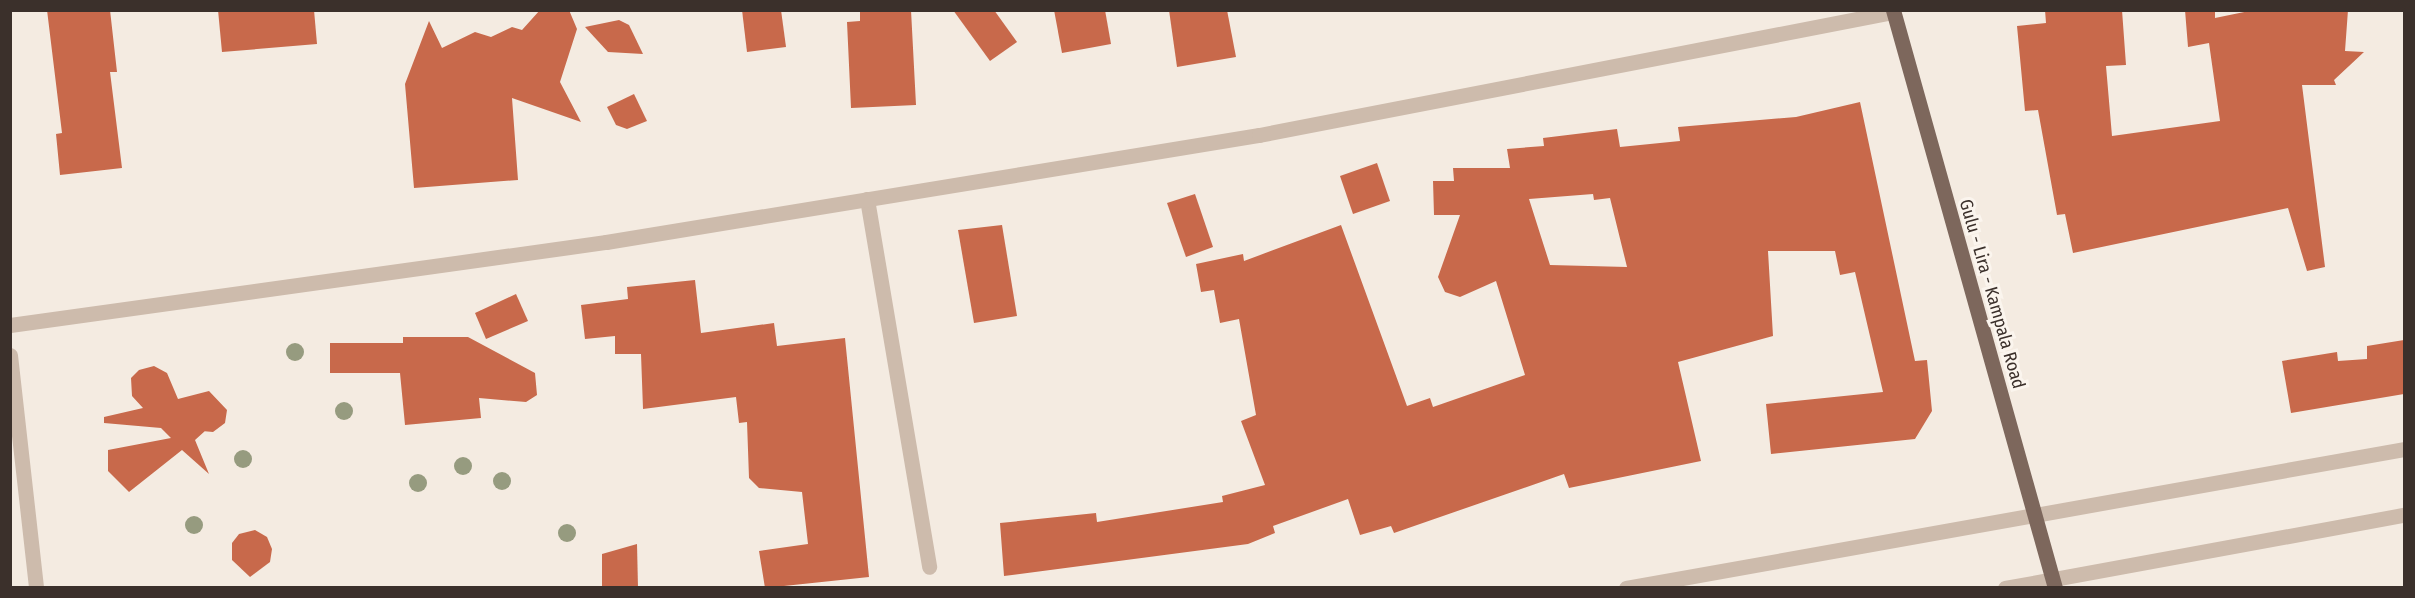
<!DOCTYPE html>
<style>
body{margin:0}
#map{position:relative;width:2415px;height:598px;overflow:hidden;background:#f4ebe1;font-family:"Fira Sans Condensed",sans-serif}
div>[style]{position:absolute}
.building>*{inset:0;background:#c8694b}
.lane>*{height:15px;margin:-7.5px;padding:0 7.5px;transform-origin:7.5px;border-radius:7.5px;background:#cdbbac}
.street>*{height:15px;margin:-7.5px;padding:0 7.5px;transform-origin:7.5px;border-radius:7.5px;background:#cdbbac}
.primary>*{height:15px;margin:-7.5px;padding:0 7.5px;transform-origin:7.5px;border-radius:7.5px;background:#7d675c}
.trees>*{width:18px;height:18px;margin:-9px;border-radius:50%;background:#969b7f}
span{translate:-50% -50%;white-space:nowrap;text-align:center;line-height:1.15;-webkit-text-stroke:6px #fbf5ee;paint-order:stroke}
.street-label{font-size:18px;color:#3b302b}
.frame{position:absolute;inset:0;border:12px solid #3b302b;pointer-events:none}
</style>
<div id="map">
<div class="building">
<i style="clip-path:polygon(47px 10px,110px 10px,117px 72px,110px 72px,122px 168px,60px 175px,56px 134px,62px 133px)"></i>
<i style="clip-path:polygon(218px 10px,314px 10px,317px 44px,222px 52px)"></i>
<i style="clip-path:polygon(540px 10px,569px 10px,577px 29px,560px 82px,581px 122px,512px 98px,518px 180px,414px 188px,405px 84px,429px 21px,442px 48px,475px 32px,491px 37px,512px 27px,522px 30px)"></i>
<i style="clip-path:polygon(742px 10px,781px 10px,786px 47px,747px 52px)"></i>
<i style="clip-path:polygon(860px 10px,911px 10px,916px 105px,851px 108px,847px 22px,860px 21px)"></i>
<i style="clip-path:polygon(953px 10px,994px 10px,1017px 42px,990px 61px)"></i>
<i style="clip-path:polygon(1054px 10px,1105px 10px,1111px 44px,1062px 53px)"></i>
<i style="clip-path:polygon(1169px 10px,1227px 10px,1236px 57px,1177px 67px)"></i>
<i style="clip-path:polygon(2045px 10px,2122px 10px,2126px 65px,2106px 66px,2112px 136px,2220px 121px,2209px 43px,2188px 47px,2185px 10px,2215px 10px,2215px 18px,2254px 10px,2348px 10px,2345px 51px,2364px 52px,2334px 80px,2336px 85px,2302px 85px,2325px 267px,2307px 271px,2288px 208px,2073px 253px,2065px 214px,2057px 215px,2038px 110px,2025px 111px,2017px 26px,2046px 23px)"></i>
<i style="clip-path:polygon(619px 20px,629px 25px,643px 54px,608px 52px,585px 27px)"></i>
<i style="clip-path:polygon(634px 94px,647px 121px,627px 129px,616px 125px,607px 107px)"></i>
<i style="clip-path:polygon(evenodd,1860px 102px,1915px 361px,1927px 360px,1932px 411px,1915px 439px,1771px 454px,1766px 404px,1883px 392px,1855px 272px,1840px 275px,1835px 251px,1768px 251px,1773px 336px,1678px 362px,1701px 461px,1569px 488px,1564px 474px,1394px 533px,1391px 526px,1360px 535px,1348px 499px,1273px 526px,1275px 533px,1248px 544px,1004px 576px,1000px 523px,1096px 513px,1097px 522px,1223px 502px,1222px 496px,1265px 485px,1241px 421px,1256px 415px,1239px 319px,1220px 323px,1214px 290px,1201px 292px,1196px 264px,1243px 254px,1244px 261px,1341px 225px,1407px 406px,1430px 398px,1433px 407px,1525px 375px,1496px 281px,1460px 297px,1445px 292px,1438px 277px,1460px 215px,1434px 215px,1433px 181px,1454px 181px,1453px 168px,1510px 168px,1507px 149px,1544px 146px,1543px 138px,1617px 129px,1620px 147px,1680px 141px,1678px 127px,1796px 117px,1860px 102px,1593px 194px,1594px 200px,1610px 198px,1627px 267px,1550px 265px,1529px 199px,1593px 194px)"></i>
<i style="clip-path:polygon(1377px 163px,1390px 201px,1353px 214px,1340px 176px)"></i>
<i style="clip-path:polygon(1195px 194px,1213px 247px,1186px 257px,1167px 203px)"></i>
<i style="clip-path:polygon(1002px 225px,1017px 316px,974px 323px,958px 230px)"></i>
<i style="clip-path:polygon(695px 280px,701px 333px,774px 323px,777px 346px,845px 338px,869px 577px,765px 588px,759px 551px,808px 544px,802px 492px,759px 488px,749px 478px,747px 422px,739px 423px,736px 397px,643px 409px,641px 354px,615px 354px,615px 336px,585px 339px,581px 305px,628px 299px,627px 287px)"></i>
<i style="clip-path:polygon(516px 294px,528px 321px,486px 339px,475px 313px)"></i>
<i style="clip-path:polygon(403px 337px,468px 337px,535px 373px,537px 395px,526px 402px,479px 398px,481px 418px,405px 425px,400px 373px,330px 373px,330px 343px,403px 343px)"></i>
<i style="clip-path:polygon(2404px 340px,2404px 394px,2291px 413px,2282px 361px,2337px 352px,2338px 361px,2367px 359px,2367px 346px)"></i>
<i style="clip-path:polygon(154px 366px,167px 373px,178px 399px,209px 391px,227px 410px,225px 423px,213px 432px,191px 430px,205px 431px,195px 440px,209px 474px,182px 450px,129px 492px,108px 471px,108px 450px,171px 438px,161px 428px,104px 423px,104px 417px,143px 408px,132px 396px,131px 378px,139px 370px)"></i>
<i style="clip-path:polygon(255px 530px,267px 537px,272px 549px,270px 562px,250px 577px,232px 560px,232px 543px,239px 534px)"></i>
<i style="clip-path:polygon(637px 544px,638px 588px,602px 588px,602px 554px)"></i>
</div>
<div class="lane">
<i style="left:867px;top:199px;width:373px;rotate:80.4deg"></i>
</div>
<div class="street">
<i style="left:10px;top:325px;width:602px;rotate:-7.93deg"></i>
<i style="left:606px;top:242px;width:662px;rotate:-9.31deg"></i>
<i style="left:1259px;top:135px;width:646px;rotate:-10.98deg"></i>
<i style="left:10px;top:355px;width:234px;rotate:83.6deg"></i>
<i style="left:1626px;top:588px;width:790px;rotate:-10.13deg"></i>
<i style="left:2005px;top:588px;width:406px;rotate:-10.4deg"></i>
</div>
<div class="primary">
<i style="left:1893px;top:10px;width:600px;rotate:74.34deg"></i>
</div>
<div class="trees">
<i style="left:295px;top:352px"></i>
<i style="left:344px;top:411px"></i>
<i style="left:243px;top:459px"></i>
<i style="left:463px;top:466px"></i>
<i style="left:502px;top:481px"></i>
<i style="left:418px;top:483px"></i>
<i style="left:194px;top:525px"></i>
<i style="left:567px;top:533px"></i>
</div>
<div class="street-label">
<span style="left:1992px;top:294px;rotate:74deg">Gulu - Lira - Kampala Road</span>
</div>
<div class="frame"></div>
</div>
